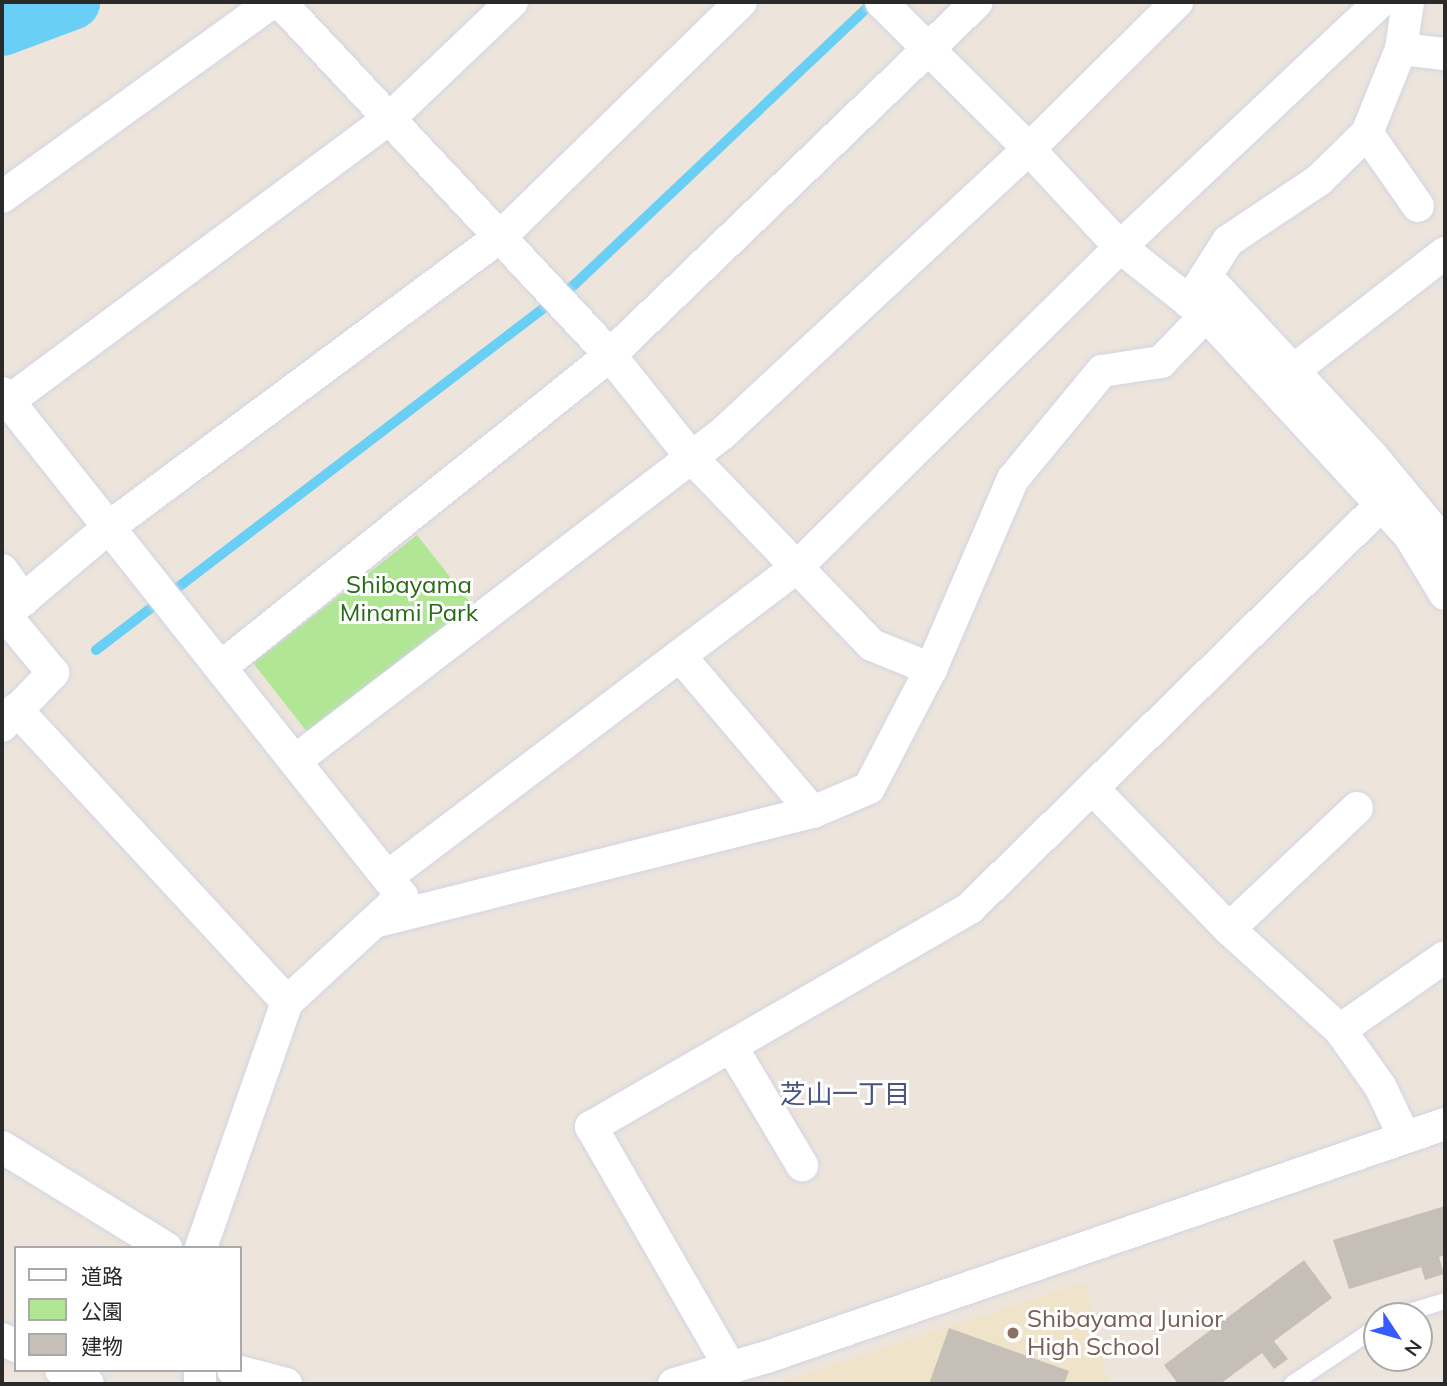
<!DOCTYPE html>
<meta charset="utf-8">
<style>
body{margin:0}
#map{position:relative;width:1447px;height:1386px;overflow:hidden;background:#ede5db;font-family:Mulish,"Noto Sans JP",sans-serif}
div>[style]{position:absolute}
.education>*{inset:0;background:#efe3ca}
.green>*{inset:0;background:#b1e695}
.stream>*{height:10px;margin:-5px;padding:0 5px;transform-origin:5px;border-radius:5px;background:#69cff4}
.river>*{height:56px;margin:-28px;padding:0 28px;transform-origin:28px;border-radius:28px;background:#69cff4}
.building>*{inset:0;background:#c5bfb8}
.roads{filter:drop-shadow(0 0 2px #d1d4e4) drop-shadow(0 0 2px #d1d4e4)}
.service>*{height:16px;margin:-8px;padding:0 8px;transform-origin:8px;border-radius:8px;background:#fff}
.minor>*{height:32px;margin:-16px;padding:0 16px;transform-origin:16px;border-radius:16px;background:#fff}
.dots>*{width:19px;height:19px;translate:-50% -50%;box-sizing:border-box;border:4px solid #fff;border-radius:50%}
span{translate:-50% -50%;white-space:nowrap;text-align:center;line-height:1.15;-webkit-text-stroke:6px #fff;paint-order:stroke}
.park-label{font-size:24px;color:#286b17}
.education-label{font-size:24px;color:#785e54}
.left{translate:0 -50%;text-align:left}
.neighbourhood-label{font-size:26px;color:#48527d}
.frame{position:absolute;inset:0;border:4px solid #2a2a2a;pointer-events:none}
.legend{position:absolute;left:14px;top:1246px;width:228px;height:126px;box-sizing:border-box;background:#fff;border:2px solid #aaa;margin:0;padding:9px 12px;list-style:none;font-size:21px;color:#2a2a2a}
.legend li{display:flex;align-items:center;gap:14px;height:35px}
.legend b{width:35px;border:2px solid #aaa}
.north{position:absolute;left:1363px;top:1302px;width:70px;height:70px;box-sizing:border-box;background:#fff;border:2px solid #aaa;border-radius:50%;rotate:126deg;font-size:19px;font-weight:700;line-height:28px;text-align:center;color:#2a2a2a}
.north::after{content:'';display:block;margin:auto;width:24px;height:32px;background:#365bff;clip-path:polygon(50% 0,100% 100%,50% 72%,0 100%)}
</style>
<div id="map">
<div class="education">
<i style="clip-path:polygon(1085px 1282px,1108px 1384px,774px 1384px)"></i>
</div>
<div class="green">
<i style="clip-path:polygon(417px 535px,473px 606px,308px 733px,253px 663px)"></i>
</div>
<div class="stream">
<i style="left:96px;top:650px;width:601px;rotate:-37.37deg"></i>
<i style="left:574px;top:285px;width:412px;rotate:-43.4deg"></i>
</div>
<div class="river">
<i style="left:2px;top:28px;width:75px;rotate:-20.4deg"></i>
</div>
<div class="building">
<i style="clip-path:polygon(1445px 1206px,1445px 1255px,1439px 1257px,1444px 1274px,1425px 1280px,1421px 1267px,1349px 1289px,1333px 1240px)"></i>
<i style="clip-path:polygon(1304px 1260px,1332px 1298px,1274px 1341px,1288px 1359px,1274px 1369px,1262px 1353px,1220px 1384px,1178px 1384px,1164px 1365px)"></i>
<i style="clip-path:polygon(949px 1328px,1069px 1371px,1064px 1384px,929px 1384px)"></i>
</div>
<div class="roads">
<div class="service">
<i style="left:1396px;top:1316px;width:51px;rotate:-17deg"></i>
<i style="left:1292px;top:1384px;width:102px;rotate:-33.8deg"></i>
</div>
<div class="minor">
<i style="left:280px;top:2px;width:483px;rotate:46.9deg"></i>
<i style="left:610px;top:355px;width:130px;rotate:51.5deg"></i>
<i style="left:691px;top:457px;width:261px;rotate:46.1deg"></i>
<i style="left:872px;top:645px;width:64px;rotate:22.1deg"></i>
<i style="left:881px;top:2px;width:209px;rotate:44.8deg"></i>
<i style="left:1029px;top:149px;width:134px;rotate:47.1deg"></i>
<i style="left:1120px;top:247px;width:110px;rotate:38.3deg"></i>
<i style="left:1206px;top:315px;width:299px;rotate:47.3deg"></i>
<i style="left:1409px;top:535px;width:69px;rotate:58.6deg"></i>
<i style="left:1401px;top:49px;width:44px;rotate:6.5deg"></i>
<i style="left:1367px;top:133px;width:89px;rotate:55.1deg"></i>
<i style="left:2px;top:197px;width:333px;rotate:-35.8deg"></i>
<i style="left:1206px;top:276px;width:245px;rotate:47.3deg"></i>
<i style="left:1372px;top:456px;width:114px;rotate:50.3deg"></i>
<i style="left:1445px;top:544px;width:26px;rotate:140deg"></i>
<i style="left:1189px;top:302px;width:72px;rotate:-57.4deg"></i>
<i style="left:1228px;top:241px;width:110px;rotate:-33.8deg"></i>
<i style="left:1319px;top:180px;width:67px;rotate:-44.4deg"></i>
<i style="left:1367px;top:133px;width:91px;rotate:-68deg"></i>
<i style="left:1401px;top:49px;width:48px;rotate:-81.5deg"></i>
<i style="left:1294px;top:370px;width:191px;rotate:-37.8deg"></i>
<i style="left:2px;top:393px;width:643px;rotate:51.51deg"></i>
<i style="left:402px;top:896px;width:156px;rotate:137.3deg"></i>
<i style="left:287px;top:1002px;width:261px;rotate:109.3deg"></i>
<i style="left:2px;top:406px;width:482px;rotate:-36.6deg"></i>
<i style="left:389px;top:119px;width:170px;rotate:-43.6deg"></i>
<i style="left:2px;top:570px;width:37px;rotate:55deg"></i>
<i style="left:680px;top:656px;width:205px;rotate:49.6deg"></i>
<i style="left:221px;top:667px;width:499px;rotate:-38.7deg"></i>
<i style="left:610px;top:355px;width:509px;rotate:-43.89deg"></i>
<i style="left:16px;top:709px;width:399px;rotate:47.2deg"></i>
<i style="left:2px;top:726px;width:74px;rotate:-46.1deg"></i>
<i style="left:53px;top:673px;width:75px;rotate:-129.6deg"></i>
<i style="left:5px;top:615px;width:136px;rotate:-40.2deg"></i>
<i style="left:109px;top:527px;width:487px;rotate:-36.6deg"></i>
<i style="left:500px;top:237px;width:337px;rotate:-44.3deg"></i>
<i style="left:296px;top:760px;width:536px;rotate:-37.43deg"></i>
<i style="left:722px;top:434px;width:419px;rotate:-42.9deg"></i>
<i style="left:1029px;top:149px;width:209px;rotate:-44.8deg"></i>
<i style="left:1093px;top:789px;width:195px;rotate:45.8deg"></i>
<i style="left:1229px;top:929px;width:150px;rotate:42.3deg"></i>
<i style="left:1340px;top:1030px;width:69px;rotate:54.5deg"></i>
<i style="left:1380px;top:1086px;width:55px;rotate:64.4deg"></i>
<i style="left:387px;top:877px;width:514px;rotate:-37.09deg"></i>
<i style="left:797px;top:567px;width:455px;rotate:-44.7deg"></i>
<i style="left:1120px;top:247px;width:357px;rotate:-43.3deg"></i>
<i style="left:374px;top:922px;width:453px;rotate:-14.1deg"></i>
<i style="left:813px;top:812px;width:61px;rotate:-23.2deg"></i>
<i style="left:869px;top:788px;width:134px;rotate:-62.5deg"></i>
<i style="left:931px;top:669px;width:207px;rotate:-66.7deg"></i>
<i style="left:1013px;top:479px;width:140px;rotate:-50.5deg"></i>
<i style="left:1102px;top:371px;width:60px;rotate:-8.7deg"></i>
<i style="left:1161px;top:362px;width:65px;rotate:-46.2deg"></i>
<i style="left:1229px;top:929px;width:176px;rotate:-43.4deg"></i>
<i style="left:1340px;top:1030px;width:128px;rotate:-34.8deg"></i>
<i style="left:731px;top:1046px;width:139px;rotate:59.2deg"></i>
<i style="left:2px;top:1147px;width:193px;rotate:31.6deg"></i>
<i style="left:2px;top:1339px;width:16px;rotate:27deg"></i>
<i style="left:731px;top:1369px;width:280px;rotate:-120deg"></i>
<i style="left:591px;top:1127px;width:438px;rotate:-30deg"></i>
<i style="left:970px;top:908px;width:576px;rotate:-44.44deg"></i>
<i style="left:61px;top:1370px;width:30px;rotate:27deg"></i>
<i style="left:233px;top:1370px;width:55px;rotate:14.8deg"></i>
<i style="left:200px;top:1384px;width:14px;rotate:-90deg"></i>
<i style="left:674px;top:1384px;width:97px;rotate:-16.2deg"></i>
<i style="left:767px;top:1357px;width:717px;rotate:-18.97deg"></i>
</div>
</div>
<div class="dots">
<i style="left:1013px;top:1333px;background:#8d6e63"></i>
</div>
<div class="park-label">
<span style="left:409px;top:599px">Shibayama<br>Minami Park</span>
</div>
<div class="education-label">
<span class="left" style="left:1027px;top:1333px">Shibayama Junior<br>High School</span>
</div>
<div class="neighbourhood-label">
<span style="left:845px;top:1094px">芝山一丁目</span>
</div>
<div class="frame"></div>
<ul class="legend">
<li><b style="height:9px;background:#fff"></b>道路</li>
<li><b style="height:19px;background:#b1e695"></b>公園</li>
<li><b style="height:19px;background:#c5bfb8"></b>建物</li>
</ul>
<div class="north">N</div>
</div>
